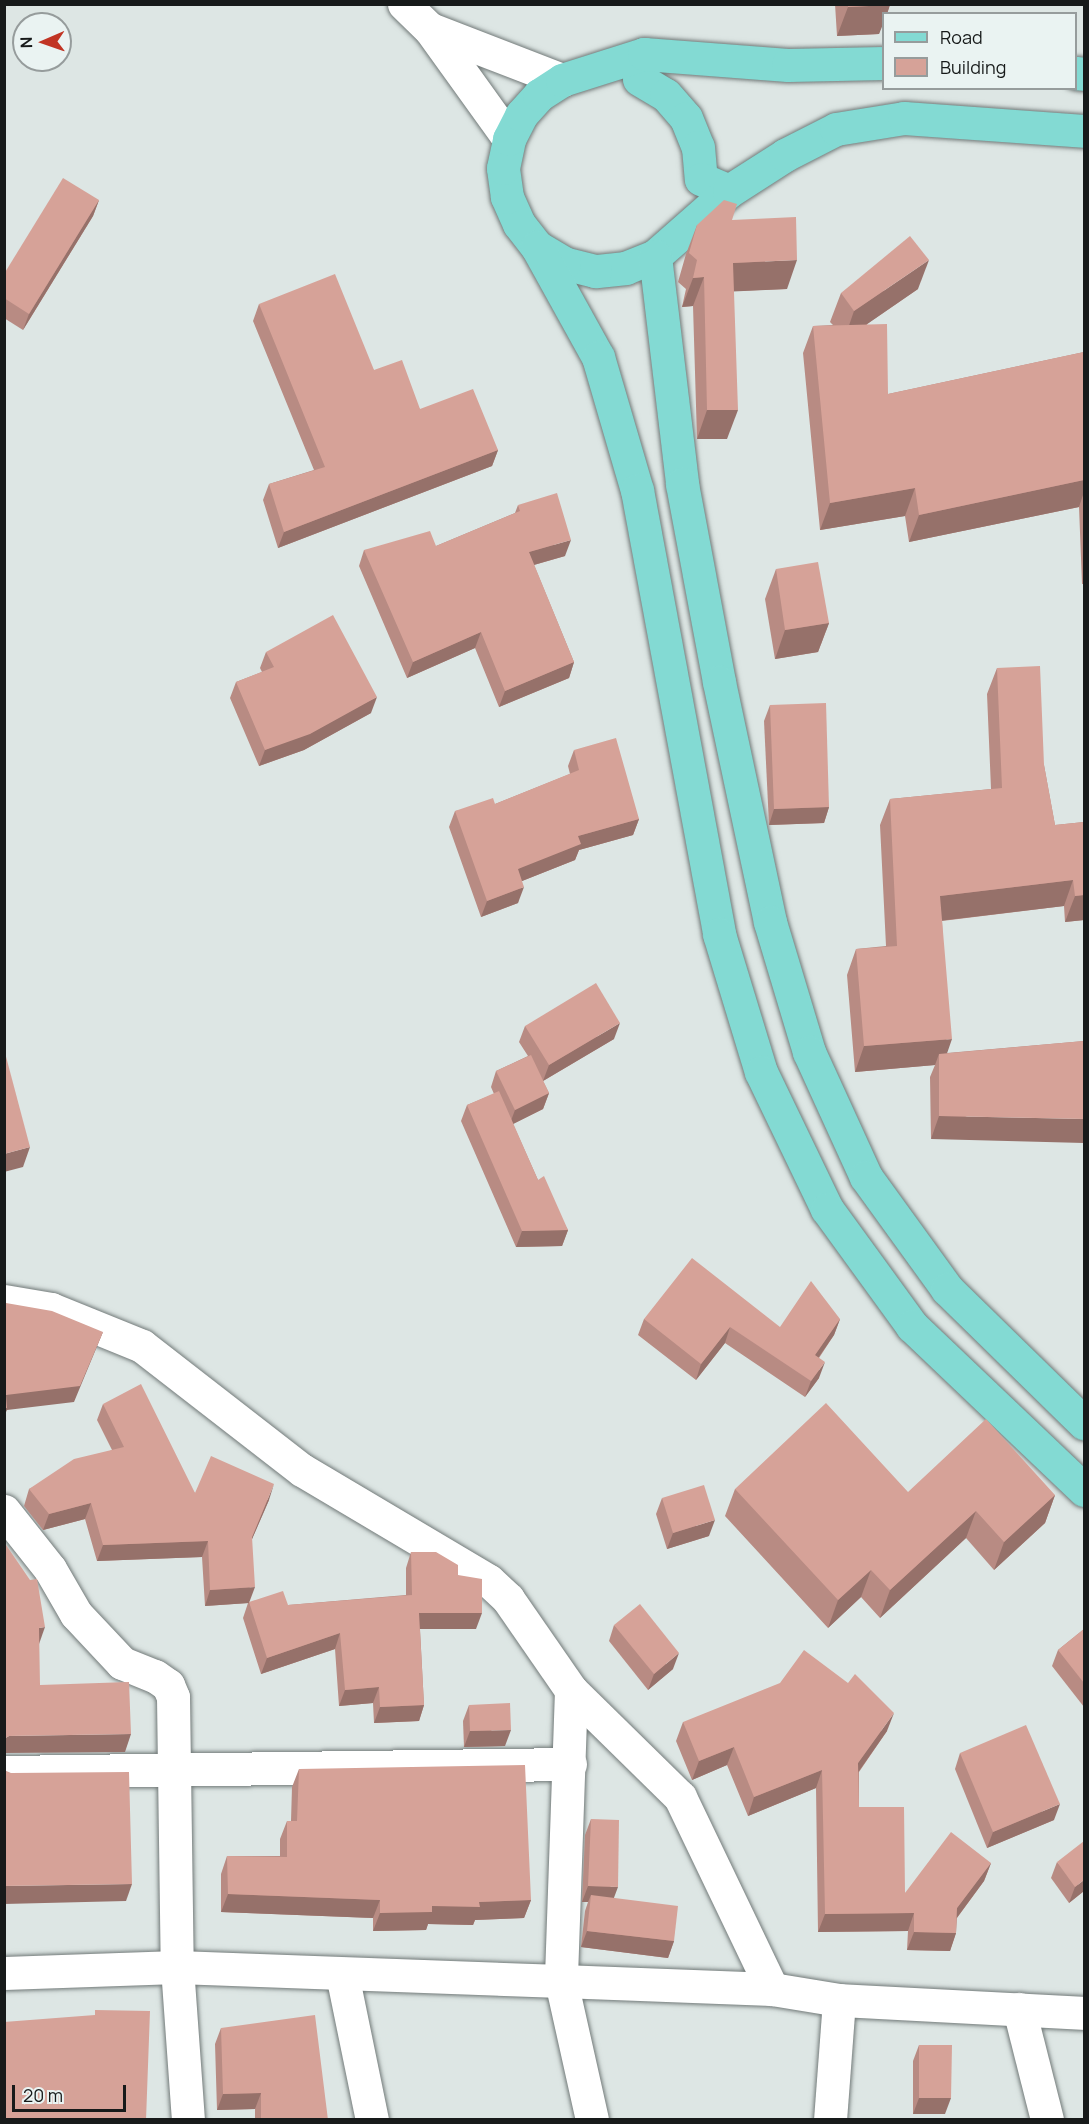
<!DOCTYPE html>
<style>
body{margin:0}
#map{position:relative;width:1089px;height:2124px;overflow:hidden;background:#dde6e4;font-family:Manrope,sans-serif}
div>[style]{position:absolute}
.roads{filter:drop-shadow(0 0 2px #727a79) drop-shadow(0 0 2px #727a79)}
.street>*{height:33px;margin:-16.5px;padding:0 16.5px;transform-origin:16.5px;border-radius:16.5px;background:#fff}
.primary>*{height:33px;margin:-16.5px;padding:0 16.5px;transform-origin:16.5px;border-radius:16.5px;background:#83dad3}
.wall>*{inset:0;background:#b88b83}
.shaded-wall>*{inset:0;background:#96716a}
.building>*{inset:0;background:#d6a298}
span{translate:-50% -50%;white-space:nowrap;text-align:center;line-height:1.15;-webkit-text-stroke:6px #eaf3f2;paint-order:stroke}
.frame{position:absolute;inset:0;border:6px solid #171a1a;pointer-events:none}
.legend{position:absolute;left:882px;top:12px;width:195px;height:78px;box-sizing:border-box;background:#eaf3f2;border:2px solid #969c9c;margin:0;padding:8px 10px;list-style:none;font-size:18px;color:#171a1a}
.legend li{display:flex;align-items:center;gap:12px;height:30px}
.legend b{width:30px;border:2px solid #969c9c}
.north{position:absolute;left:12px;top:12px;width:60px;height:60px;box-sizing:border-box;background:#eaf3f2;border:2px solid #969c9c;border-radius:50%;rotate:268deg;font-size:16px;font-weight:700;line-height:24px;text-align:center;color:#171a1a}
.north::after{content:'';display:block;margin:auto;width:21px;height:27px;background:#c13424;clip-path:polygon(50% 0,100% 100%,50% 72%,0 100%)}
.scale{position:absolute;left:12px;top:2085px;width:114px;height:27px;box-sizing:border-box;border:3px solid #171a1a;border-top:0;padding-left:8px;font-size:18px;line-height:21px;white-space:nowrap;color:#171a1a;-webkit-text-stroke:4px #eaf3f2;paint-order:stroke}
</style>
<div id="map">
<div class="roads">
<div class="street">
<i style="left:404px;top:4px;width:36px;rotate:44deg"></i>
<i style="left:430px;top:29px;width:135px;rotate:54.3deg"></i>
<i style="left:430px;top:29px;width:142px;rotate:21.1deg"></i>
<i style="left:4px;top:1301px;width:48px;rotate:9.7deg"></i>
<i style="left:51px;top:1309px;width:98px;rotate:22.1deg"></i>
<i style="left:142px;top:1346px;width:202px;rotate:37.8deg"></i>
<i style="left:302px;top:1470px;width:217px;rotate:30.7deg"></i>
<i style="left:489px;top:1581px;width:26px;rotate:43deg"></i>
<i style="left:508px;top:1599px;width:111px;rotate:55.3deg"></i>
<i style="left:571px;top:1690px;width:153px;rotate:44.5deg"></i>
<i style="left:680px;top:1797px;width:213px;rotate:64.4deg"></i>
<i style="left:4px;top:1511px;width:74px;rotate:51.6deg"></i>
<i style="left:50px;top:1569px;width:52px;rotate:60deg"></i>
<i style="left:76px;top:1614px;width:67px;rotate:46.8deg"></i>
<i style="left:122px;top:1663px;width:35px;rotate:22deg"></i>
<i style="left:155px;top:1676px;width:16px;rotate:35deg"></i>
<i style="left:168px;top:1685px;width:13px;rotate:67deg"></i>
<i style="left:173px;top:1697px;width:270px;rotate:89.2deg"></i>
<i style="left:177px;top:1967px;width:153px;rotate:85.9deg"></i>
<i style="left:571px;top:1690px;width:291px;rotate:92deg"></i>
<i style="left:561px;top:1981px;width:142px;rotate:77.4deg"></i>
<i style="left:4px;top:1772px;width:566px;rotate:-0.81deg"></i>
<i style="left:4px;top:1973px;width:173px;rotate:-2deg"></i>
<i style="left:177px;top:1967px;width:384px;rotate:2.1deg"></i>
<i style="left:561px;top:1981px;width:211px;rotate:2.2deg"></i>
<i style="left:772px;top:1989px;width:68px;rotate:9.3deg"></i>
<i style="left:839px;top:2000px;width:245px;rotate:3deg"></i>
<i style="left:342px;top:1974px;width:149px;rotate:78.4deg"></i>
<i style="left:1019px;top:2009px;width:114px;rotate:75.8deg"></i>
<i style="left:830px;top:2120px;width:120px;rotate:-85.7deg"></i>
</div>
<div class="primary">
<i style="left:644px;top:54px;width:25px;rotate:101deg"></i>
<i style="left:639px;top:79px;width:31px;rotate:31deg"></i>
<i style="left:666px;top:95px;width:30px;rotate:49deg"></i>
<i style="left:686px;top:118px;width:31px;rotate:68deg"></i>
<i style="left:698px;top:147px;width:32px;rotate:85deg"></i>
<i style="left:701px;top:179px;width:30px;rotate:23deg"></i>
<i style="left:729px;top:191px;width:98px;rotate:138.7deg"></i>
<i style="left:655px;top:256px;width:31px;rotate:158deg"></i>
<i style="left:626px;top:268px;width:31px;rotate:174deg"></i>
<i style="left:595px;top:271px;width:32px;rotate:-166deg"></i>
<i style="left:564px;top:263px;width:31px;rotate:-149deg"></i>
<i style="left:537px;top:247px;width:29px;rotate:-128deg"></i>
<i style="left:519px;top:224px;width:30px;rotate:-114deg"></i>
<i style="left:507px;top:197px;width:29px;rotate:-98deg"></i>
<i style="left:503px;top:168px;width:30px;rotate:-78deg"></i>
<i style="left:509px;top:139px;width:27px;rotate:-63deg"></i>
<i style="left:521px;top:115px;width:27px;rotate:-48deg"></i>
<i style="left:539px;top:95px;width:27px;rotate:-33deg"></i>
<i style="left:562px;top:80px;width:86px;rotate:-17.6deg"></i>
<i style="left:644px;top:54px;width:144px;rotate:4.4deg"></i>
<i style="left:788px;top:65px;width:96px;rotate:-1.2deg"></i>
<i style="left:1076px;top:73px;width:8px;rotate:7deg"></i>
<i style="left:729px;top:191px;width:67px;rotate:-32.7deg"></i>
<i style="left:785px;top:155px;width:57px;rotate:-27deg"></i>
<i style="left:836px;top:129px;width:69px;rotate:-9.2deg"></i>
<i style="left:904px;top:118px;width:180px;rotate:4.1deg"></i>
<i style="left:537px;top:247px;width:126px;rotate:61deg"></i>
<i style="left:598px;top:357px;width:139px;rotate:73.7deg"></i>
<i style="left:637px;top:490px;width:452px;rotate:79.5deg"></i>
<i style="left:719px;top:934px;width:144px;rotate:73.1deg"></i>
<i style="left:761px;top:1072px;width:152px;rotate:64.3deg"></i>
<i style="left:827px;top:1209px;width:145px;rotate:54deg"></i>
<i style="left:912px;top:1326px;width:238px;rotate:43.6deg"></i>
<i style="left:655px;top:256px;width:230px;rotate:83.2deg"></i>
<i style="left:682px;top:484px;width:201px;rotate:79.4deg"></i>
<i style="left:719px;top:682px;width:245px;rotate:78deg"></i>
<i style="left:770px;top:922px;width:136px;rotate:73.3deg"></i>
<i style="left:809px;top:1052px;width:137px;rotate:65.5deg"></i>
<i style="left:866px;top:1177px;width:138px;rotate:54.1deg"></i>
<i style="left:947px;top:1289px;width:192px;rotate:44.4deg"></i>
</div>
</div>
<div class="wall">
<i style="clip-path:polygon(835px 4px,890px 4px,887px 14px,884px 14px,879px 34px,837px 36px)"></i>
<i style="clip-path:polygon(99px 200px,93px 216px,23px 330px,4px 318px,4px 274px)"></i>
<i style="clip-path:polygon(732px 220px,787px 289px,734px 291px,727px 439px,697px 439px,693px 306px,682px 307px,686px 289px,678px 282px,686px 254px,697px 225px)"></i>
<i style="clip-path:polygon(918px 289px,867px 324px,888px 394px,1084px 352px,1084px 584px,1082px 584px,1079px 507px,909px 542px,905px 516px,820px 530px,803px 353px,813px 326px,833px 325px,830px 322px,841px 293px)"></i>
<i style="clip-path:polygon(259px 304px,374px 370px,420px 409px,498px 450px,492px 466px,278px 548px,263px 500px,269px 484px,314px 470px,253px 321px)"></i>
<i style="clip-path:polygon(518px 505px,565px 556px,534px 565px,574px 662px,569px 678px,499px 707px,475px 648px,407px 678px,359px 566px,364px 550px,436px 546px,515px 513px)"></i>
<i style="clip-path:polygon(776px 569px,829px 623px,818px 652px,775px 659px,765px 599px)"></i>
<i style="clip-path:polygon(266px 652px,371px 713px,304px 750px,259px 766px,230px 698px,236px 682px,262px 672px,260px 668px)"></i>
<i style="clip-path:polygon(997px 668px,1044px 765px,1055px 825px,1084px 822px,1084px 920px,1065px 922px,1064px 906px,942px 921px,947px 1053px,1084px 1041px,931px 1139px,930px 1077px,935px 1065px,855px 1072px,847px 975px,856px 949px,886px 946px,880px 825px,890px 799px,991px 789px,987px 694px)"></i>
<i style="clip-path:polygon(770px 705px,829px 807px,824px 823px,769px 825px,764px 721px)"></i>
<i style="clip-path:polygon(574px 750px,639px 819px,633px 835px,579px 850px,575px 860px,522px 881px,518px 903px,481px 917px,449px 827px,455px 811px,495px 804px,570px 774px,568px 766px)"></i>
<i style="clip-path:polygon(525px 1026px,614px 1039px,543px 1081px,549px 1093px,543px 1109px,513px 1124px,538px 1180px,568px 1230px,562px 1246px,516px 1247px,461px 1121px,467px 1105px,494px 1094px,491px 1087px,496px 1071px,528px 1056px,519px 1042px)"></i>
<i style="clip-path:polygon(644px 1319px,780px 1327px,840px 1319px,834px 1335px,819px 1358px,819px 1378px,805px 1397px,725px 1343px,696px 1380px,638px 1335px)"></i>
<i style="clip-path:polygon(103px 1404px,195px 1493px,269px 1500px,252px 1539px,249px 1602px,288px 1605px,406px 1595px,406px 1568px,411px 1552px,458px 1575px,476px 1629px,420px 1629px,424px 1705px,419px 1721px,374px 1723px,373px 1703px,339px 1706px,335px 1649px,261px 1674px,243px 1618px,248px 1603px,205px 1606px,202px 1557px,97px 1561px,85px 1519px,43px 1530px,24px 1506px,29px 1489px,112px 1450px,97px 1420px)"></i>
<i style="clip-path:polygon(735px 1489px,908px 1492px,1055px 1495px,1045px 1523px,994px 1570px,966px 1538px,880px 1618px,861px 1597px,828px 1628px,725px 1516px)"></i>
<i style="clip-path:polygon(662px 1498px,709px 1536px,667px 1549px,656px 1514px)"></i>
<i style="clip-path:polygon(614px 1625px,673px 1669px,648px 1690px,609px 1641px)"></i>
<i style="clip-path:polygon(1084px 1629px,1084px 1707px,1052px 1666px,1058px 1650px)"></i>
<i style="clip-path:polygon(469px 1705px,505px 1746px,464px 1747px,463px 1721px)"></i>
<i style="clip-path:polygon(683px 1722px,887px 1731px,859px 1772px,859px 1807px,905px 1893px,991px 1863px,984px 1881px,957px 1918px,956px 1933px,950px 1951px,907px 1950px,908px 1931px,818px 1932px,816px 1788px,748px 1816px,727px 1765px,692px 1780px,676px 1741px)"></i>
<i style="clip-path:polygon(960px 1753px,1054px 1820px,987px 1848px,955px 1769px)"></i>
<i style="clip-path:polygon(299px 1769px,531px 1900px,524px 1918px,475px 1920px,473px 1925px,428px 1924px,426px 1930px,373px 1931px,373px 1918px,221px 1912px,221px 1874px,227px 1856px,280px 1856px,280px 1839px,287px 1821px,291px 1821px,292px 1787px)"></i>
<i style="clip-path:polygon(591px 1819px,614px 1898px,674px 1941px,668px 1958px,581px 1947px,585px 1911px,588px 1902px,582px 1902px,585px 1835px)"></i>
<i style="clip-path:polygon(1057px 1862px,1084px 1891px,1069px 1903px,1051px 1878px)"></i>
<i style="clip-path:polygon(221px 2028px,328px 2120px,255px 2120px,255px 2109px,217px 2110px,215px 2044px)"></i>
<i style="clip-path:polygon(919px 2045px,945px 2114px,913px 2114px,913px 2061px)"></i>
</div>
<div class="shaded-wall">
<i style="clip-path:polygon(890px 5px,887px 14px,884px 14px,884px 22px,879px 34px,837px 36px,848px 7px)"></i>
<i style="clip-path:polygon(99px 200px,93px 216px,23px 330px,29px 314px)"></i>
<i style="clip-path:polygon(797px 260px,787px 289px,722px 292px,733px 263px)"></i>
<i style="clip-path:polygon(929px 260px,918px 289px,844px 340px,854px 311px)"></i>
<i style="clip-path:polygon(704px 277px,693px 306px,682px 307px,693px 278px)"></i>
<i style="clip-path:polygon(707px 410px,738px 410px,727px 439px,697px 439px)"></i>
<i style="clip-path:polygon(498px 450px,492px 466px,278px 548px,284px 532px)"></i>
<i style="clip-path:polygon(1084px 480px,1084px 492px,1079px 507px,909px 542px,919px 515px)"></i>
<i style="clip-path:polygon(915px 488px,905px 516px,820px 530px,830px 503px)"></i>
<i style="clip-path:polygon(571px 540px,565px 556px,523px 568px,529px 552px)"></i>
<i style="clip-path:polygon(829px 623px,818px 652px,775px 659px,785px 630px)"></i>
<i style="clip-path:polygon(481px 632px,475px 648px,407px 678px,413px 662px)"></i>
<i style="clip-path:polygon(574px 662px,569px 678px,499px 707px,505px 691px)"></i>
<i style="clip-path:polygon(377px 697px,371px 713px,304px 750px,259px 766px,265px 750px)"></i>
<i style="clip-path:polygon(829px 807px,824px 823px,769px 825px,774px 809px)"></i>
<i style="clip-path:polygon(639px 819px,633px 835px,579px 850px,575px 860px,512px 885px,518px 869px,578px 836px)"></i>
<i style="clip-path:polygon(1073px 880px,1064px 906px,930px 922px,940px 896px)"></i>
<i style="clip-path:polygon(524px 887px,518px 903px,481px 917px,487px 901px)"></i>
<i style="clip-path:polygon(1084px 895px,1084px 920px,1065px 922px,1075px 896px)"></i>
<i style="clip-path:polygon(620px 1023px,614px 1039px,543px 1081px,549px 1065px)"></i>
<i style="clip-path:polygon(952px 1039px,943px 1065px,939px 1054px,935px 1065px,855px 1072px,864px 1046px)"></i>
<i style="clip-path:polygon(549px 1093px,543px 1109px,509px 1126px,515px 1110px)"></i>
<i style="clip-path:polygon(939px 1116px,1084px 1119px,1084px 1143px,931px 1139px)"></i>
<i style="clip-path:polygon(30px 1147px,23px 1167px,4px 1172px,4px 1154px)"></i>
<i style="clip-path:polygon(568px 1230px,562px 1246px,516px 1247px,522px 1231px)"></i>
<i style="clip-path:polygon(840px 1319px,834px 1335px,809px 1371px,815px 1355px)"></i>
<i style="clip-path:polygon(730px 1327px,725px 1343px,696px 1380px,701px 1364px)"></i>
<i style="clip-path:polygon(103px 1332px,74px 1402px,7px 1410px,4px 1416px,4px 1400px,6px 1395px)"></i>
<i style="clip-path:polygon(825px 1362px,819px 1378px,805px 1397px,811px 1381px)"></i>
<i style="clip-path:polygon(274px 1484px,269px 1500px,246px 1553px,252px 1537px)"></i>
<i style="clip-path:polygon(1055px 1495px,1045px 1523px,994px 1570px,1004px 1542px)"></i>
<i style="clip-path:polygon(91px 1503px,85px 1519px,43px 1530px,49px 1514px)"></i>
<i style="clip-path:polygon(976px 1511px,966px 1538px,880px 1618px,890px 1590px)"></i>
<i style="clip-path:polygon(715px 1520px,709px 1536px,667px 1549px,673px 1533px)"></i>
<i style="clip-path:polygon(208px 1541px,202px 1557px,97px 1561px,103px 1545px)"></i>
<i style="clip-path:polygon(871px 1570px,861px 1597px,828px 1628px,838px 1600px)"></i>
<i style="clip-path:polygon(255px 1587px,249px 1603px,205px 1606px,210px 1590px)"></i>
<i style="clip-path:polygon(419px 1613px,482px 1613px,476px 1629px,414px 1629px)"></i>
<i style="clip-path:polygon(45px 1627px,39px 1644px,39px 1628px)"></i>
<i style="clip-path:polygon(340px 1633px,335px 1649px,261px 1674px,267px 1658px)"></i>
<i style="clip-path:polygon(679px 1653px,673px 1669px,648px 1690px,654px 1674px)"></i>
<i style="clip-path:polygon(379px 1687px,373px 1703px,339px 1706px,345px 1690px)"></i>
<i style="clip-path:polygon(424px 1705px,419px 1721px,374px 1723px,380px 1707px)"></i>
<i style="clip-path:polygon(894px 1713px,887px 1731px,852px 1781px,858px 1763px)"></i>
<i style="clip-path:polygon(511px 1730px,505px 1746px,464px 1747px,470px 1731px)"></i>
<i style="clip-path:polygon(131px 1734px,125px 1752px,4px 1753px,4px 1739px,9px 1736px)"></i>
<i style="clip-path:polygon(734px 1747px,727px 1765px,692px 1780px,699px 1761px)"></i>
<i style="clip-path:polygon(822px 1770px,816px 1788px,748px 1816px,754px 1797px)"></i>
<i style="clip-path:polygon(1060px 1804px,1054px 1820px,987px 1848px,993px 1832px)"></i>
<i style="clip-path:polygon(991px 1863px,984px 1881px,950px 1927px,957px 1908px)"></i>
<i style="clip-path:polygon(1084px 1880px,1084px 1891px,1069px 1903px,1075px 1887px)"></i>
<i style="clip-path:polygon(132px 1884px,126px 1901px,4px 1904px,4px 1886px)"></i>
<i style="clip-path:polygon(588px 1886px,618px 1887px,612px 1903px,591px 1895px,588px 1902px,582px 1902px)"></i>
<i style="clip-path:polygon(228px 1894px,380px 1900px,373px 1918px,221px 1912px)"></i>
<i style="clip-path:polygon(531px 1900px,524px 1918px,475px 1920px,473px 1925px,428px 1924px,426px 1930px,373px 1931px,380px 1913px,432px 1906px,479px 1902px)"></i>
<i style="clip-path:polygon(914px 1913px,908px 1931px,818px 1932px,825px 1914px)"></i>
<i style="clip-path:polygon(587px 1931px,674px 1941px,668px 1958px,581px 1947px)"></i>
<i style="clip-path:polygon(914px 1932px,956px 1933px,950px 1951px,907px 1950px)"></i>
<i style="clip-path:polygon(261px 2093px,255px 2109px,217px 2110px,223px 2094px)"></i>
<i style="clip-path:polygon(919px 2098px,951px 2098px,945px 2114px,913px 2114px)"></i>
</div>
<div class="building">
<i style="clip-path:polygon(848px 4px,890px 4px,890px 5px,848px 7px)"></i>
<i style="clip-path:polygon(63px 178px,99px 200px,29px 314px,4px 298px,4px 274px)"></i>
<i style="clip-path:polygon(724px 200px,737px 204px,732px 220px,796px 217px,797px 260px,733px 263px,738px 410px,707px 410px,704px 277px,693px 278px,697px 260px,689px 253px,697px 225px)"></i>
<i style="clip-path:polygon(910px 236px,929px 260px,854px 311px,841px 293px)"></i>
<i style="clip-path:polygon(335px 274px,374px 370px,402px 360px,420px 409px,473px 389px,498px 450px,284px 532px,269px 484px,325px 467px,259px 304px)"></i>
<i style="clip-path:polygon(887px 324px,888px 394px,1084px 352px,1084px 480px,919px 515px,915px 488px,830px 503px,813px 326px)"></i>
<i style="clip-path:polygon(557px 493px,571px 540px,529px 552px,574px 662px,505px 691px,481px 632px,413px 662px,364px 550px,430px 531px,436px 546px,520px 511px,518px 505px)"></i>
<i style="clip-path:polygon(818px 562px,829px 623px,785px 630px,776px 569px)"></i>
<i style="clip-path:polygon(333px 615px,377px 697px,310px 734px,265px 750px,236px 682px,274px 667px,266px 652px)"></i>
<i style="clip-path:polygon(1040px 666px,1044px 765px,1055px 825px,1084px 822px,1084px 895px,1075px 896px,1073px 880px,940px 896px,952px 1039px,864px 1046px,856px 949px,897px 946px,890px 799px,1002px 788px,997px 668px)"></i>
<i style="clip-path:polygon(826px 703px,829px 807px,774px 809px,770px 705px)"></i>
<i style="clip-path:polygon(616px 738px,639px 819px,578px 836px,581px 844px,518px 869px,524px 887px,487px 901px,455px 811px,493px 798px,495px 804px,579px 770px,574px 750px)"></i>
<i style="clip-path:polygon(596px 983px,620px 1023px,549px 1065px,525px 1026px)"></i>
<i style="clip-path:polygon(1084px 1041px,1084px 1119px,939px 1116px,939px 1054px)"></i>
<i style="clip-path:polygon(4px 1049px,30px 1147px,4px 1154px)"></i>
<i style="clip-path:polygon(531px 1055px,549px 1093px,515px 1110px,496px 1071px)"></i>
<i style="clip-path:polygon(499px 1091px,538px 1180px,544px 1176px,568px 1230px,522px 1231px,467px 1105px)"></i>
<i style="clip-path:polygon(692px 1258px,780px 1327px,811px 1281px,840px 1319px,815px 1355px,825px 1362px,811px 1381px,730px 1327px,701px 1364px,644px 1319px)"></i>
<i style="clip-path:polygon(4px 1302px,6px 1303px,52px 1311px,103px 1332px,80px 1386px,6px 1395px,7px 1408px,4px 1408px)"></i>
<i style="clip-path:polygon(141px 1384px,195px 1493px,211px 1456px,274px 1484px,252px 1537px,255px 1587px,210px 1590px,208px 1541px,103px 1545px,91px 1503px,49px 1514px,29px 1489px,74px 1459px,124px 1447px,103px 1404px)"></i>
<i style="clip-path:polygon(826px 1403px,908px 1492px,986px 1419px,1055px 1495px,1004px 1542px,976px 1511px,890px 1590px,871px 1570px,838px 1600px,735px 1489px)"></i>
<i style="clip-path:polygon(704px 1485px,715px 1520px,673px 1533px,662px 1498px)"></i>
<i style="clip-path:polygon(4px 1542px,30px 1580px,37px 1579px,45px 1627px,39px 1628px,40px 1685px,129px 1682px,131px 1734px,9px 1736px,4px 1739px)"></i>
<i style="clip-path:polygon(411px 1552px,436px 1552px,458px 1565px,458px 1575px,482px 1579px,482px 1613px,419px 1613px,424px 1705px,380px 1707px,379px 1687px,345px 1690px,340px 1633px,267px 1658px,249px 1602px,283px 1591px,288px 1605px,412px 1595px)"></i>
<i style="clip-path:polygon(640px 1604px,679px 1653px,654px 1674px,614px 1625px)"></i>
<i style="clip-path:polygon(1084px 1629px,1084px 1683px,1058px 1650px)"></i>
<i style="clip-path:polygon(804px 1650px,848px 1683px,855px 1674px,894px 1713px,858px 1763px,859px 1807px,904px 1807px,905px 1893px,951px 1832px,991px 1863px,957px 1908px,956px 1933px,914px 1932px,914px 1913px,825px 1914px,822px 1770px,754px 1797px,734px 1747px,699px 1761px,683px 1722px,780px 1683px)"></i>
<i style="clip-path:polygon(510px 1703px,511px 1730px,470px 1731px,469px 1705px)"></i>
<i style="clip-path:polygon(1026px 1725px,1060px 1804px,993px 1832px,960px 1753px)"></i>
<i style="clip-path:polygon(525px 1765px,531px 1900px,479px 1902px,480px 1907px,432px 1906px,432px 1912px,380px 1913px,380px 1900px,228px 1894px,227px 1856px,287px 1857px,287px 1821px,297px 1821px,299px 1769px)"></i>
<i style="clip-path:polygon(4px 1770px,11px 1773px,129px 1772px,132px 1884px,4px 1886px)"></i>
<i style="clip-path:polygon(591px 1819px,619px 1820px,618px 1887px,588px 1886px)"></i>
<i style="clip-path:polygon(1084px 1841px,1084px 1880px,1075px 1887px,1057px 1862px)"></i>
<i style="clip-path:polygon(591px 1895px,678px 1906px,674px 1941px,587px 1931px)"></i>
<i style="clip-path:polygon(95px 2010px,150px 2011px,146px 2120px,4px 2120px,4px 2022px,95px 2015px)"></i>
<i style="clip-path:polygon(315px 2015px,328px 2120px,261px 2120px,261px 2093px,223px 2094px,221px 2028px)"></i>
<i style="clip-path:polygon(919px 2045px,952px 2045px,951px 2098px,919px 2098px)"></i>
</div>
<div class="frame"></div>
<ul class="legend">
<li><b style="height:8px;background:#83dad3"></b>Road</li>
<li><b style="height:16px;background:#d6a298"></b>Building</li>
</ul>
<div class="north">N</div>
<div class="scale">20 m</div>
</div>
